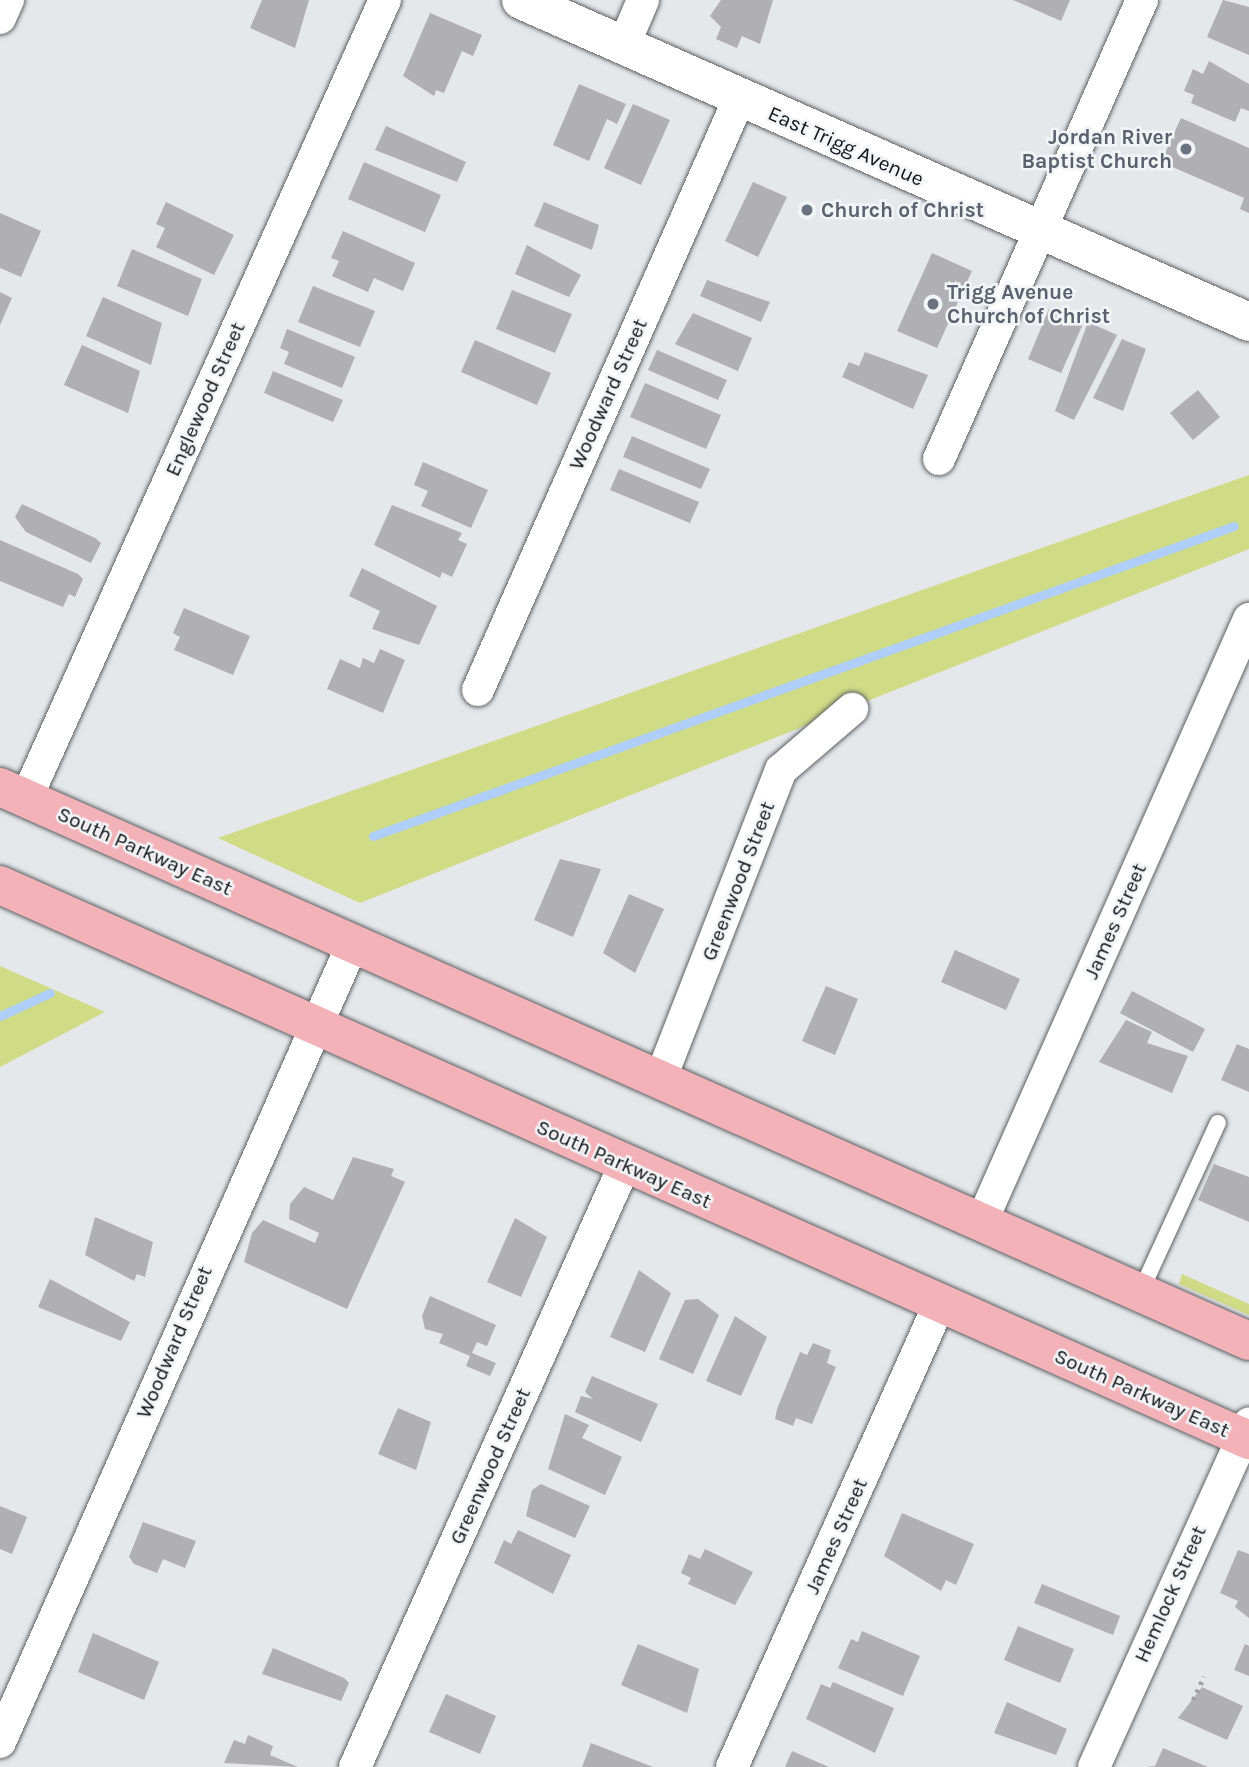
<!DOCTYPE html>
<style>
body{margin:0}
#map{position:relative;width:1249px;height:1767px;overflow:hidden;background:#e5e8eb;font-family:Karla,sans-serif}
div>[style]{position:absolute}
.green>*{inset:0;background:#cfdb85}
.stream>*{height:9px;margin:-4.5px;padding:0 4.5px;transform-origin:4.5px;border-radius:4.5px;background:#afcef9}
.building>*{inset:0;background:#b0afb3}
.path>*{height:4.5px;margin-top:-2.25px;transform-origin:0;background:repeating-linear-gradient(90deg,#a1a3a6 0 3.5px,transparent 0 8.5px)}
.roads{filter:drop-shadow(0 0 2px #5d6063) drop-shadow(0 0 2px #5d6063)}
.service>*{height:16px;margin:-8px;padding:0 8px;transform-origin:8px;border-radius:8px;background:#fff}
.minor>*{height:32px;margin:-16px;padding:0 16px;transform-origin:16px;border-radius:16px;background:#fff}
.tertiary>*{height:38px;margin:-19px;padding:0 19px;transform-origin:19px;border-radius:19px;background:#fff}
.primary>*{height:38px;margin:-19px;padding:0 19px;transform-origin:19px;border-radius:19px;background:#f3b1b8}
.dots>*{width:19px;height:19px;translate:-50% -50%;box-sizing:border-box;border:4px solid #f2f5f8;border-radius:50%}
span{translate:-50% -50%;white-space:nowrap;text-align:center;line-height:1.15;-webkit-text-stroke:5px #f2f5f8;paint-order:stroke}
.worship-label{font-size:21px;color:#5b616d;font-weight:700}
.right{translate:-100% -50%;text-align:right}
.left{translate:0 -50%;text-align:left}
.street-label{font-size:21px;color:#121314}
</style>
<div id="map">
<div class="green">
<i style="clip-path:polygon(1249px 475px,1249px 549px,360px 903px,218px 838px)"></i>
<i style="clip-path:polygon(0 966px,105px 1012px,0 1067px)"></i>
<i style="clip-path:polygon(1182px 1274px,1249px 1304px,1249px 1315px,1179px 1284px)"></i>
</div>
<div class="stream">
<i style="left:373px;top:836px;width:915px;rotate:-19.8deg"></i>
<i style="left:0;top:1016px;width:55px;rotate:-24.7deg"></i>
</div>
<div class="building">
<i style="clip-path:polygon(262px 0,309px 0,295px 48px,250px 28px)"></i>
<i style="clip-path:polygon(721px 0,773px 0,760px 44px,742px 36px,737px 48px,716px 39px,721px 27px,710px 16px)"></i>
<i style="clip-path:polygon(1013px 0,1070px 0,1061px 21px)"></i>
<i style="clip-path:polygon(1223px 0,1249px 7px,1249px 55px,1207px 37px)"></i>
<i style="clip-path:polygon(430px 13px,482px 35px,473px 56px,462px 51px,444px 93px,436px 90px,434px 96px,403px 76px)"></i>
<i style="clip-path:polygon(1209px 61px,1249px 84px,1249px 111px,1241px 108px,1235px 122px,1191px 103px,1194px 95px,1184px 91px,1193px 69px,1203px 74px)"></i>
<i style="clip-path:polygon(579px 84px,626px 104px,617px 124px,607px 119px,589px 161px,553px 145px)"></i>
<i style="clip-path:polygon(633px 104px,670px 120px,641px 185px,604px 168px)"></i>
<i style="clip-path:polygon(1181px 118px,1249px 148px,1249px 213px,1240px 209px,1244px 198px,1161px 162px)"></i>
<i style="clip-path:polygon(386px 126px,466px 162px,457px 182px,375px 150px)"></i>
<i style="clip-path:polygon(364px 162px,441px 195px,425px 232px,348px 199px)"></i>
<i style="clip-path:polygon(753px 182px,787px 197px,758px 257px,725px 241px)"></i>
<i style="clip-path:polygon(166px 202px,234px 235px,214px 275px,156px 247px,165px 228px,156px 224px)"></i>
<i style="clip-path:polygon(544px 202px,599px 225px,592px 250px,534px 226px)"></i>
<i style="clip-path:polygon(0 213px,41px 231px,21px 277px,0 268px)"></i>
<i style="clip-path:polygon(343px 231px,415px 263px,403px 291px,374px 278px,368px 292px,332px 276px,339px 261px,331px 258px)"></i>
<i style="clip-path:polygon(527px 245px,581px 275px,569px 297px,515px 274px)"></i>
<i style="clip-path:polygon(132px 249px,202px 279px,188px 316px,117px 286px)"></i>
<i style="clip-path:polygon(932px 253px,972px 271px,937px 348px,897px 331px)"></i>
<i style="clip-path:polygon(707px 280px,770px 302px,761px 322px,700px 296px)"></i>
<i style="clip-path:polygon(313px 286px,375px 311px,360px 347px,298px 322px)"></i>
<i style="clip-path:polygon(512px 290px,572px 314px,555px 353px,496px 329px)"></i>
<i style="clip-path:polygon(0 292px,12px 298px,0 325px)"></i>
<i style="clip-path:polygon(103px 297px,162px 323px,151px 365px,86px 336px)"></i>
<i style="clip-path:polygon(1049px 309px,1083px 324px,1061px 373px,1028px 359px)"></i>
<i style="clip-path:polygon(693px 313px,752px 338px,738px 371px,675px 344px)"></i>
<i style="clip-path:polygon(1088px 322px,1117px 335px,1074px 420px,1055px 411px)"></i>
<i style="clip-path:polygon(287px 329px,355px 357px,342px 388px,284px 364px,289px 352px,280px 348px)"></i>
<i style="clip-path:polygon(1122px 339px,1146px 349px,1123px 411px,1093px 398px)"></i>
<i style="clip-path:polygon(475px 340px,551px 373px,537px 405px,461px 372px)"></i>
<i style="clip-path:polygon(82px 345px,140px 371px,128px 413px,64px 385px)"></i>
<i style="clip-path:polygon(657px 350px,727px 380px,718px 400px,648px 370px)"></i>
<i style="clip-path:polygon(865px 352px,928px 375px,913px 409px,842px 377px,849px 362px,859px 366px)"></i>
<i style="clip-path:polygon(273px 371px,343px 400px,333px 422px,264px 393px)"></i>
<i style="clip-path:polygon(645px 383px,721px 415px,706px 449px,630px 417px)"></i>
<i style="clip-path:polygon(1198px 390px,1220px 417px,1193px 440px,1170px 413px)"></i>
<i style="clip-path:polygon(632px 436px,710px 469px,701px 489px,623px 457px)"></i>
<i style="clip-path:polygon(423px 462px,488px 490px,471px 528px,421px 506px,428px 491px,414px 485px)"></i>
<i style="clip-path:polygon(619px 469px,699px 502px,690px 523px,610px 490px)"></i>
<i style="clip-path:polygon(22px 504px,95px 538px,101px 543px,91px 563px,26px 532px,15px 517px)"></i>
<i style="clip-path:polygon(392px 505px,462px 533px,458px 540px,467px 544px,452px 577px,442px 572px,440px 578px,374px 545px)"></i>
<i style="clip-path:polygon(0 540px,78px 574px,83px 579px,75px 597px,69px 594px,63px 607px,0 581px)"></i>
<i style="clip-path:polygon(362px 568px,437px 606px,419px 645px,372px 629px,380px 611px,349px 596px)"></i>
<i style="clip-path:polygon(184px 608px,250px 636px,233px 675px,174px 650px,180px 637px,173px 633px)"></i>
<i style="clip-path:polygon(380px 649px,405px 660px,383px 713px,327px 689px,340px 659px,360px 668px,363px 658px,374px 663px)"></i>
<i style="clip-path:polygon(560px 859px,601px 869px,573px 937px,534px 920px)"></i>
<i style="clip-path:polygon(629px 894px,664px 909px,635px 973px,603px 953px)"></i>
<i style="clip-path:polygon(955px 950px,1020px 979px,1006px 1010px,941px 982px)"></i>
<i style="clip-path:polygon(826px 986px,858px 999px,835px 1055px,802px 1041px)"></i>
<i style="clip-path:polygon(1132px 991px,1205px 1029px,1193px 1052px,1120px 1013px)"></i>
<i style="clip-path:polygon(1126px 1020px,1152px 1032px,1147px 1043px,1188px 1056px,1172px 1093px,1099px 1062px)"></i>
<i style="clip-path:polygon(1237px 1044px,1249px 1049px,1249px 1092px,1221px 1080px)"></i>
<i style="clip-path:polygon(353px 1157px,394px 1169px,391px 1176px,405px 1182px,347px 1309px,244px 1262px,252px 1233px,263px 1220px,315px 1243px,319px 1233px,289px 1219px,290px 1204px,304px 1187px,333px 1200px)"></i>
<i style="clip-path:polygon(1214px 1164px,1249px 1177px,1249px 1222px,1198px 1200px)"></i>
<i style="clip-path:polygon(95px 1217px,153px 1242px,145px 1277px,137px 1274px,134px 1281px,85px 1255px)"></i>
<i style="clip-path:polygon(515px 1218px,547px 1237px,521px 1297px,487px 1282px)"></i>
<i style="clip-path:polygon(639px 1270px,671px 1293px,645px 1352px,610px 1337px)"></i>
<i style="clip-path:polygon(50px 1279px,130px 1322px,121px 1341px,38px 1307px)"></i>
<i style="clip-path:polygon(430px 1296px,496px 1325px,487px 1346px,477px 1342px,472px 1353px,496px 1363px,490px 1376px,466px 1366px,470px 1356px,439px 1343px,443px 1334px,425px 1329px,422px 1316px)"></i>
<i style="clip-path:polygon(698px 1299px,719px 1315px,693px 1374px,659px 1359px,685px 1300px)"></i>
<i style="clip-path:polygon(735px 1316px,767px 1337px,741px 1396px,706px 1381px)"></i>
<i style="clip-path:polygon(813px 1343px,831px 1350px,827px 1363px,836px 1367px,812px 1424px,796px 1418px,793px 1426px,775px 1419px,777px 1409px,800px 1352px,807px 1355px)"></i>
<i style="clip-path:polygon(592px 1376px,658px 1404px,641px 1442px,575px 1412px,581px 1396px,593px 1399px,585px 1392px)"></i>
<i style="clip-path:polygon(398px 1408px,431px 1422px,416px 1470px,378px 1454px)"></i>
<i style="clip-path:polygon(565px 1414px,589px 1425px,582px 1438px,622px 1457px,605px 1495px,548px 1469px)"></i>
<i style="clip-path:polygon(541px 1484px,590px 1506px,575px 1538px,526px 1516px,532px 1490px)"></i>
<i style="clip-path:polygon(0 1506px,27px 1517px,12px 1554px,0 1549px)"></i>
<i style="clip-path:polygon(902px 1513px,974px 1544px,956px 1585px,946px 1580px,941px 1591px,884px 1556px)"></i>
<i style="clip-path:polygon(143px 1522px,196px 1541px,185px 1568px,163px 1559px,157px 1573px,134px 1564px,129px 1557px)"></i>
<i style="clip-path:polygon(518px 1530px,571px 1555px,553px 1594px,494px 1563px,504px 1540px,511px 1544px)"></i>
<i style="clip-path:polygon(705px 1549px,753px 1572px,735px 1605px,688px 1584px,691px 1578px,681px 1573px,689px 1554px,700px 1559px)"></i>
<i style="clip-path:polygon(1238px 1550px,1249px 1554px,1249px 1618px,1235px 1607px,1238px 1601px,1220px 1593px)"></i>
<i style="clip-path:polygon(1042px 1584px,1120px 1616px,1113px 1635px,1034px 1603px)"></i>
<i style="clip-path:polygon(1018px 1626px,1074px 1649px,1060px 1683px,1004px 1660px)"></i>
<i style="clip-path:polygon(862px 1631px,920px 1656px,903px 1696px,838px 1668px,851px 1639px,858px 1642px)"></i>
<i style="clip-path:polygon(93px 1633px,159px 1662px,144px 1700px,78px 1672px)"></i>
<i style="clip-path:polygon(638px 1644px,699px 1669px,687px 1713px,621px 1685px)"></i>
<i style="clip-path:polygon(1245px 1644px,1249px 1646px,1249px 1676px,1234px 1670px)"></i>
<i style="clip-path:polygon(273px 1648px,344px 1678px,349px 1683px,341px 1701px,262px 1674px)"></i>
<i style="clip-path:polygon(833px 1682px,894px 1708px,875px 1753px,806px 1719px,821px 1684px,830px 1688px)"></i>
<i style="clip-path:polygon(1202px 1687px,1243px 1706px,1227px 1740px,1178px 1718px)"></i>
<i style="clip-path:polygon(446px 1694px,496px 1716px,480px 1754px,429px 1732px)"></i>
<i style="clip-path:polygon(1007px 1702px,1067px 1729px,1056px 1755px,994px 1733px)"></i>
<i style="clip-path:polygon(248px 1735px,273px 1746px,270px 1755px,298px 1767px,224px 1763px,234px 1740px,245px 1744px)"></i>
<i style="clip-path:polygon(591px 1743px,653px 1767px,582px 1767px)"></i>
<i style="clip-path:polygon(1163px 1748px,1208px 1767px,1146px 1767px,1155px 1766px)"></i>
<i style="clip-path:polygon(792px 1751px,829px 1767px,785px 1767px)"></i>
</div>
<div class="path">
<i style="left:1193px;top:1700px;width:26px;rotate:-65deg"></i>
</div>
<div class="roads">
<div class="service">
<i style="left:1140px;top:1293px;width:187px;rotate:-65.4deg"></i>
</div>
<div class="minor">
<i style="left:0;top:18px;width:20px;rotate:-66deg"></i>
<i style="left:623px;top:47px;width:51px;rotate:-66.9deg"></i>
<i style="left:939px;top:459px;width:502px;rotate:-66.14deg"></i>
<i style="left:478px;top:690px;width:646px;rotate:-66.17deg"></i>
<i style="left:26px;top:799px;width:876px;rotate:-65.81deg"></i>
<i style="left:660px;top:1080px;width:333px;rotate:-68.7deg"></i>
<i style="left:781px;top:770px;width:94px;rotate:-40.7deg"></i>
<i style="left:981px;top:1223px;width:661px;rotate:-66.07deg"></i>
<i style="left:0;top:1742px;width:874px;rotate:-66.16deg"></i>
<i style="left:355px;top:1767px;width:661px;rotate:-65.88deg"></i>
<i style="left:732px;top:1767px;width:506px;rotate:-65.87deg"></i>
<i style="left:1094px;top:1767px;width:377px;rotate:-65.7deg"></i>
</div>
<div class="tertiary">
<i style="left:521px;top:0;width:796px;rotate:23.86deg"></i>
</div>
<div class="primary">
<i style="left:0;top:787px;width:1366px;rotate:23.92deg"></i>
<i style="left:0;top:885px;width:1367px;rotate:23.96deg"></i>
</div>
</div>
<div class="dots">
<i style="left:1186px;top:149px;background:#6b7280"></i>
<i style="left:807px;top:210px;background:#6b7280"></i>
<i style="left:933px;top:304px;background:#6b7280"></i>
</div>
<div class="worship-label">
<span class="right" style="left:1172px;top:149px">Jordan River<br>Baptist Church</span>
<span class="left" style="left:821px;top:210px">Church of Christ</span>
<span class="left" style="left:947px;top:304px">Trigg Avenue<br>Church of Christ</span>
</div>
<div class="street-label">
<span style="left:846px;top:146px;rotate:24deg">East Trigg Avenue</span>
<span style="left:608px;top:394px;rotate:-66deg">Woodward Street</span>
<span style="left:205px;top:399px;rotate:-66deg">Englewood Street</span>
<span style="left:145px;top:851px;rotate:24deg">South Parkway East</span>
<span style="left:738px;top:881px;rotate:-69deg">Greenwood Street</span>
<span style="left:1115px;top:921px;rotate:-66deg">James Street</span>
<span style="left:624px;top:1164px;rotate:24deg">South Parkway East</span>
<span style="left:174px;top:1342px;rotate:-67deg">Woodward Street</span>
<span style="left:1142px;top:1393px;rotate:24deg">South Parkway East</span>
<span style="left:490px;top:1466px;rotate:-66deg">Greenwood Street</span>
<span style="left:836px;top:1536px;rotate:-66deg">James Street</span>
<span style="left:1170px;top:1594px;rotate:-66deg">Hemlock Street</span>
</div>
</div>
